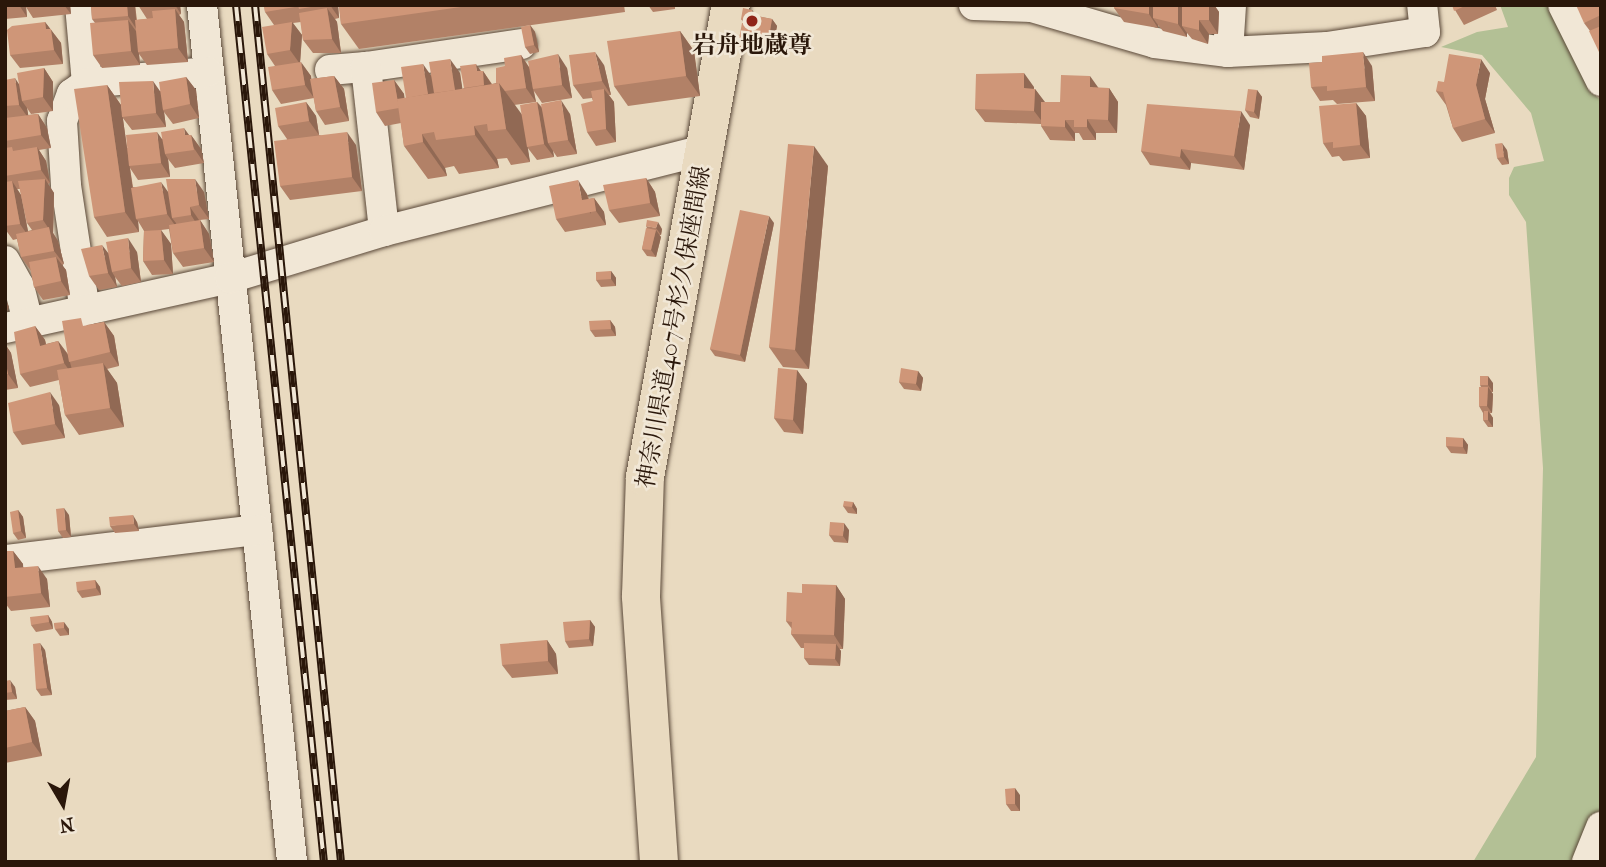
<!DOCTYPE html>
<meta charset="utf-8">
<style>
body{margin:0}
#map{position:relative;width:1606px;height:867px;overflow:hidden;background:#e9dac0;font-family:"IM FELL French Canon","Noto Serif JP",serif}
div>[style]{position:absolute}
.green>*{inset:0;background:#b3c095}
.roads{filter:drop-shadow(0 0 2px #5a4838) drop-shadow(0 0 2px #5a4838)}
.minor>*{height:30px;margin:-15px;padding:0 15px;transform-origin:15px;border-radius:15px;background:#f1e7d6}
.major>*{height:38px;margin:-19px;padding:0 19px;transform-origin:19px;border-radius:19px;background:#e9dac0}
.rail>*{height:8px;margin-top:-4px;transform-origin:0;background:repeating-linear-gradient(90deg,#f1e7d6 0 16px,#2a170a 0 32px);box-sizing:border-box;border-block:2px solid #2a170a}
.wall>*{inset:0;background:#b28167}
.shaded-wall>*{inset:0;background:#916954}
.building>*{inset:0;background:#cf9678}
.dots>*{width:19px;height:19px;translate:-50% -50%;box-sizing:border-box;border:4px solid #f1e7d6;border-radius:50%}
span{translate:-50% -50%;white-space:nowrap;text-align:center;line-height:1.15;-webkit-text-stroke:5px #f1e7d6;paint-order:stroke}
.poi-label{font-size:24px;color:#2a170a;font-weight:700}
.street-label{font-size:24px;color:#2a170a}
.frame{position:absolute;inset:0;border:7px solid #2a170a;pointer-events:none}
.north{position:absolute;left:28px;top:769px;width:70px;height:70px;-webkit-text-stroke:5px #f1e7d6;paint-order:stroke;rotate:170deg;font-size:19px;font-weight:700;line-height:28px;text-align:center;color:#2a170a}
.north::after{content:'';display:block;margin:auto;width:24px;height:32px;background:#2a170a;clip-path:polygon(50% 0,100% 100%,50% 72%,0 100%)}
</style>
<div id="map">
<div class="green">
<i style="clip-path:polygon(1500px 5px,1551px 5px,1589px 91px,1601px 100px,1601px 862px,1473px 862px,1536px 757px,1543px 468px,1526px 222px,1509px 195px,1509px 178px,1514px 167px,1544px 161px,1531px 113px,1482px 55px,1441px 47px,1477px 32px,1508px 27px)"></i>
</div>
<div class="roads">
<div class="minor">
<i style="left:80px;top:5px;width:78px;rotate:84.9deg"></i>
<i style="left:202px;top:5px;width:862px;rotate:84deg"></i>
<i style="left:974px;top:5px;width:58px;rotate:2deg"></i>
<i style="left:1032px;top:7px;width:128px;rotate:16.3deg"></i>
<i style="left:1155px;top:43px;width:74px;rotate:7deg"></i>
<i style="left:1228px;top:52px;width:99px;rotate:-2.9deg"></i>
<i style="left:1327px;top:47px;width:99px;rotate:-8.7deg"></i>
<i style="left:1425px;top:32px;width:27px;rotate:-96deg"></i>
<i style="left:1563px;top:5px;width:85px;rotate:63.4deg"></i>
<i style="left:1228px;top:52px;width:47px;rotate:-86.3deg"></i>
<i style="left:366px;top:67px;width:157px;rotate:-8.4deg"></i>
<i style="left:330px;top:70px;width:36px;rotate:-5deg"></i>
<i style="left:366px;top:67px;width:165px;rotate:83.7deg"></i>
<i style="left:5px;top:261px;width:29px;rotate:61deg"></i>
<i style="left:19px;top:286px;width:38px;rotate:76deg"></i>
<i style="left:85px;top:311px;width:127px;rotate:-98.6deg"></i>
<i style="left:66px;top:185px;width:64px;rotate:-93.6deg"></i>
<i style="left:62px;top:121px;width:29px;rotate:-70deg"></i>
<i style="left:72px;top:94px;width:19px;rotate:-36deg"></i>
<i style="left:87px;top:83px;width:121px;rotate:-5.2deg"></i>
<i style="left:5px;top:328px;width:230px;rotate:-12.5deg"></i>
<i style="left:230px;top:278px;width:161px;rotate:-17deg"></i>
<i style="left:384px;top:231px;width:330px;rotate:-14.2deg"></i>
<i style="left:5px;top:560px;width:254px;rotate:-6.8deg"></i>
<i style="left:1587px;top:862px;width:38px;rotate:-68deg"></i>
</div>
<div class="major">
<i style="left:659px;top:862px;width:267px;rotate:-93.9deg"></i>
<i style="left:641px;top:596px;width:119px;rotate:-88.1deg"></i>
<i style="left:645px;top:477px;width:480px;rotate:-79.7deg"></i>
</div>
</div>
<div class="rail">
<i style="left:236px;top:5px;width:862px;rotate:84.14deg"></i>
<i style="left:255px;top:5px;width:861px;rotate:84.27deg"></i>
</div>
<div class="wall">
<i style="clip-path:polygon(5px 5px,70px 5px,71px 14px,33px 18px,26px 7px,27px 17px,5px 19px)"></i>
<i style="clip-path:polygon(91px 5px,135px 5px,137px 20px,147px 19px,138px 5px,180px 5px,181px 14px,179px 15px,184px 22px,188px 62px,147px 65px,139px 54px,140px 65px,102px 68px,93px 55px,95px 23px,92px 19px)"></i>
<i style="clip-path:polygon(264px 5px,338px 5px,339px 18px,335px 19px,337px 22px,341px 53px,313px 53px,303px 40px,301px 22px,293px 23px,302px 35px,300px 62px,311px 76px,311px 79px,334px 76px,344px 89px,349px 121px,325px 125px,316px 111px,314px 98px,281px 104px,272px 90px,275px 66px,267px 54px,274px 25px,265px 12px)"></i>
<i style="clip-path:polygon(339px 5px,624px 5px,625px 12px,359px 49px,341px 24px)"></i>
<i style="clip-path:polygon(648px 5px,675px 5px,675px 9px,653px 12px)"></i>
<i style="clip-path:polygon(1114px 5px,1216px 5px,1216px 7px,1215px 6px,1219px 12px,1218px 34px,1209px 34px,1208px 44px,1192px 39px,1187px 33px,1187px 37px,1163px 31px,1158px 25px,1158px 28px,1124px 22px,1114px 8px)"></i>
<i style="clip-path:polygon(1452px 5px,1495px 5px,1497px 10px,1464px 25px)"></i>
<i style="clip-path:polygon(1601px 5px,1601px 55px,1590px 31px,1584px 23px)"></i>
<i style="clip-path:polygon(752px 10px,757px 16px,772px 19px,777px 26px,771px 56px,743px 51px,738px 44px,744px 23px,741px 19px)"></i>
<i style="clip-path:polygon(45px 22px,61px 43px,63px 64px,20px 68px,10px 55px)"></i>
<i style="clip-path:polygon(530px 25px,535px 32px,539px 52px,530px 54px,525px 47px)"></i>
<i style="clip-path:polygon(680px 31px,694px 51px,700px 96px,628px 106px,614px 86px)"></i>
<i style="clip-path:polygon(521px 55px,529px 67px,567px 68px,572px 98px,542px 103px,534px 91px,536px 102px,514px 105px,522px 116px,537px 102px,542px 107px,570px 114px,577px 154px,557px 157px,553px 151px,554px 157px,537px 160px,527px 147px,530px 162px,511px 165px,507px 158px,497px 159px,499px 168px,459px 174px,454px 166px,445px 168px,447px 176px,428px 179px,404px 146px,401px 123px,385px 126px,376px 112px,394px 80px,404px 94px,404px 98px,406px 98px,431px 75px,460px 73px,462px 89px,464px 88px,481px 71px,483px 71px,492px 84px,496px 83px,505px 66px)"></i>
<i style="clip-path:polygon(604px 65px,611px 95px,609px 95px,614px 102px,616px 142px,596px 146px,587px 132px,593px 101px,592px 98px,583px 99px,573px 85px)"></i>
<i style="clip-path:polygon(1372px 66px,1375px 101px,1337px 104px,1333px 100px,1320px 101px,1311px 87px)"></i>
<i style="clip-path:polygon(evenodd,44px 68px,53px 82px,53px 111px,31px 114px,27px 108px,28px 115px,38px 114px,47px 128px,51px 148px,39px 150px,46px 161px,50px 183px,48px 184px,54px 193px,53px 233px,58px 241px,64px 264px,62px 265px,66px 270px,70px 295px,43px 300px,34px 287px,31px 271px,21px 257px,17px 239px,13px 240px,5px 229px,5px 80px,19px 84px,44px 68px,17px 189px,20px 189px,27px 223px,32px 230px,28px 231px,21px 195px,17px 189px)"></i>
<i style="clip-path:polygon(1490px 73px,1485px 99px,1495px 133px,1462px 142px,1453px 128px,1446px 105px,1436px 91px,1444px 82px)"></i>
<i style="clip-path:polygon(186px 77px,196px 90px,199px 118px,173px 124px,164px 112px,166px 127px,132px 130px,122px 117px,160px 91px)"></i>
<i style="clip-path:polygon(107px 85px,121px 105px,127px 148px,162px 139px,191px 135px,201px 149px,204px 163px,175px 168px,168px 159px,170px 177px,138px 180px,130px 168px,133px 187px,168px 192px,204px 192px,209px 219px,200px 220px,209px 234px,214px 262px,183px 267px,173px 253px,169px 229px,161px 230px,171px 244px,173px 274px,152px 275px,143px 261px,144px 231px,138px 221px,139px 232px,107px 237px,94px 217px)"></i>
<i style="clip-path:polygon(1034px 87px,1034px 89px,1035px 89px,1044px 102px,1060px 102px,1098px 88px,1109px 88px,1118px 102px,1117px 133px,1096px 133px,1096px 140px,1083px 140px,1079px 133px,1075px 133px,1075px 141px,1050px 140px,1041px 126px,1041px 124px,985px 122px,975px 109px)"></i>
<i style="clip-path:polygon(1257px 90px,1262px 97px,1259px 119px,1250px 117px,1245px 110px)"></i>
<i style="clip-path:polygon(306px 102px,316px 116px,319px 135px,356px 145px,362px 191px,290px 200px,280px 186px,287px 139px,278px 126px)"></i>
<i style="clip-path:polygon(1356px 103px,1366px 116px,1370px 158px,1343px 161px,1339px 156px,1332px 157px,1323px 143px)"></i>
<i style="clip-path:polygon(1250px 125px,1244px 170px,1191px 163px,1190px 170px,1150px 165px,1141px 151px)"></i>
<i style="clip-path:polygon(1507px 150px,1509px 164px,1502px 165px,1497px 158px)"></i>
<i style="clip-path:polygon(828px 166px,809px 369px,783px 367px,769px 347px)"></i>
<i style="clip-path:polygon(646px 178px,655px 192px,660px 216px,619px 223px,609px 210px)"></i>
<i style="clip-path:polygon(587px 194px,589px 199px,594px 198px,604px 212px,606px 225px,565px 232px,556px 219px)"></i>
<i style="clip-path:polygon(774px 223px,745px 362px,715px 356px,710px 349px)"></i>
<i style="clip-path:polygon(646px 226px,662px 229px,661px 235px,659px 235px,661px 237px,656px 257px,647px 256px,642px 249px,647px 228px)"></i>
<i style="clip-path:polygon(137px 252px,141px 282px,122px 286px,115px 277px,117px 287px,99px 290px,89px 276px,108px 253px)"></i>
<i style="clip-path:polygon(611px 271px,616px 278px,616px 286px,601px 287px,596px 280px)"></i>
<i style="clip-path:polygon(610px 320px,615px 327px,616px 336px,595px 337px,590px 330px)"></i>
<i style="clip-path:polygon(104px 322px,114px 336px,119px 366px,107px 369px,117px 383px,124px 427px,79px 435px,65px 415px,59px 380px,30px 387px,20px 374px,35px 326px,45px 340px,46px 344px,58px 341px,68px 354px,87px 325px)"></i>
<i style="clip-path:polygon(5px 344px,11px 353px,18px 388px,5px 390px)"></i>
<i style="clip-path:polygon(797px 370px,807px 384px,803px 434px,784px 432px,774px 418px)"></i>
<i style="clip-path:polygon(918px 371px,923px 378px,921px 391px,904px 389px,899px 382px)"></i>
<i style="clip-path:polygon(1493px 383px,1493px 392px,1491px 392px,1493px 394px,1492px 413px,1490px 413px,1493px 418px,1493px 427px,1488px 427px,1483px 420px,1483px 413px,1479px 406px,1481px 387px,1480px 385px)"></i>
<i style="clip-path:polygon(59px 405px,65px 438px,22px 445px,13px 432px)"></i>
<i style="clip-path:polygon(1463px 438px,1468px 445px,1467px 454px,1451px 453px,1446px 446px)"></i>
<i style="clip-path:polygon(853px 502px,857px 509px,857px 514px,848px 513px,843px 506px)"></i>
<i style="clip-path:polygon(18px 510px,23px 517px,26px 538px,18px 540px,13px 533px)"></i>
<i style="clip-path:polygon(69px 515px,71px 537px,63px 538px,58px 531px)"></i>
<i style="clip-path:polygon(137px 522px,139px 531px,115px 533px,110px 526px)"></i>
<i style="clip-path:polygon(849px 530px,848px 543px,834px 542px,829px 535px)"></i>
<i style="clip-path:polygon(5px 551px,13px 551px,23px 564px,23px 567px,47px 579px,50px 607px,11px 611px,5px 603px)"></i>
<i style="clip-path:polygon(95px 580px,100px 587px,101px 595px,82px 598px,77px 591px)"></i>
<i style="clip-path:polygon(836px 585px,845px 599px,843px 649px,839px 649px,841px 651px,840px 666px,809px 665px,804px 658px,804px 648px,801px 648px,791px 634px,792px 629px,786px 621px,802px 593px)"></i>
<i style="clip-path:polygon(48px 615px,52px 622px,53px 629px,36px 632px,31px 625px)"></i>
<i style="clip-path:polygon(590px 620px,595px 627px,593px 646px,569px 648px,565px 641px)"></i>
<i style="clip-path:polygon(54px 623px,69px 629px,69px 635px,60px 636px,55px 629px)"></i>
<i style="clip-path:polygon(547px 640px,556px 654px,558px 674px,512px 678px,502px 665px)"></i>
<i style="clip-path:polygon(45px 650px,52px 695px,41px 696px,36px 689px)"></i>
<i style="clip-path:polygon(5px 681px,15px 687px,17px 699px,5px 700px)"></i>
<i style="clip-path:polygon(25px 707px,35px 721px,42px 756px,5px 763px,5px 711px)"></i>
<i style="clip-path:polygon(1020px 795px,1020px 811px,1011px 811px,1006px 804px)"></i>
</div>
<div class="shaded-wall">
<i style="clip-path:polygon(19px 5px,25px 5px,26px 7px,27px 17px)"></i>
<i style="clip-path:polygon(64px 5px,70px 5px,71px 14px)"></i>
<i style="clip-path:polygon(127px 5px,135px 5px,137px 30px,128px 16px)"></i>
<i style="clip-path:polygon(175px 5px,180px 5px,181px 14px)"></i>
<i style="clip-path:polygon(330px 5px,338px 5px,339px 18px)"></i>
<i style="clip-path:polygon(1149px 5px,1159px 5px,1153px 18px,1158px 25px,1158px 28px,1149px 14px)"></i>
<i style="clip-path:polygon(1178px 5px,1186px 5px,1182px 26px,1187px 33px,1187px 37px,1178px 24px)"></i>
<i style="clip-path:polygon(1209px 5px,1214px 5px,1219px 12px,1218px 34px,1209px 20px)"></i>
<i style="clip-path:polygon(327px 8px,337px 22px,341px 53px,332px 39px)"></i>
<i style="clip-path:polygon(175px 9px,184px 22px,188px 62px,178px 48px)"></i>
<i style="clip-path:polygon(752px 10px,757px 17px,755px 28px,750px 21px)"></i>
<i style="clip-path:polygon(772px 19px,777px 26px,771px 56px,767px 49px)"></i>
<i style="clip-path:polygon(128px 20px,138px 34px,138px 52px,139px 54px,140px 65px,131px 51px)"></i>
<i style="clip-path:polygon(1199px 20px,1209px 34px,1208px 44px,1199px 30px)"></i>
<i style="clip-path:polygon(45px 22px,61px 43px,63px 64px,54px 50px,46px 29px)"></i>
<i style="clip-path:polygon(292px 22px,302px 35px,300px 64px,290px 50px)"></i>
<i style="clip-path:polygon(530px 25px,535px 32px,539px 52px,534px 45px)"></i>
<i style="clip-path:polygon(680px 31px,694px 51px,700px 96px,686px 76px)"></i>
<i style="clip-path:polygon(595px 52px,604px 65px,611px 95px,602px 81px)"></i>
<i style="clip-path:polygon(1363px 52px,1372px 66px,1375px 101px,1366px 87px)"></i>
<i style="clip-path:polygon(558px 54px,567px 68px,572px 98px,562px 85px)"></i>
<i style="clip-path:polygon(521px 55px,530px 69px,533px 89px,536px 102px,526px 88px)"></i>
<i style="clip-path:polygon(450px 59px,460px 73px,466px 112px,456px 99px)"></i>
<i style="clip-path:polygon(1481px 59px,1490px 73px,1485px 99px,1495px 133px,1485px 119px,1476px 85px)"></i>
<i style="clip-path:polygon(301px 62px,311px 76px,314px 98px,305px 85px)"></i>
<i style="clip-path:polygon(423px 64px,432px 77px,437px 102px,429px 103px)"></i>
<i style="clip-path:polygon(476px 64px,483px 74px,483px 71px,492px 85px,494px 109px,477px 71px)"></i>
<i style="clip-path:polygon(44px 68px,53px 82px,53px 111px,43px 97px)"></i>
<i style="clip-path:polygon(1024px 73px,1034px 87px,1033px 102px,1024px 88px)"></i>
<i style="clip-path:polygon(334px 76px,344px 89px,349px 121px,340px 107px)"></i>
<i style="clip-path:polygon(1090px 76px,1100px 90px,1090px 87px)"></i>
<i style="clip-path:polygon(186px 77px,196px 90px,199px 118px,190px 104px)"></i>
<i style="clip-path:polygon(15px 78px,24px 92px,22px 101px,27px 108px,29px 119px,19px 105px)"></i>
<i style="clip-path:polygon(394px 80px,404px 94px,408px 122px,399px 108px)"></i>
<i style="clip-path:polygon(153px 81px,162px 94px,163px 110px,164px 112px,166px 127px,156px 113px)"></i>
<i style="clip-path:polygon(499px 83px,523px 116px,530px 162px,506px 129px)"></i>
<i style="clip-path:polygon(107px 85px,121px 105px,137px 219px,136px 219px,138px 221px,139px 232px,125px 212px)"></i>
<i style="clip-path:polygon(1109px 88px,1118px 102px,1117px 133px,1108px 120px)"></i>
<i style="clip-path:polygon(604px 89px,614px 102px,616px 142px,606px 129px)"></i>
<i style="clip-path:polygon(1035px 89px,1045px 102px,1044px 124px,1034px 111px)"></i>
<i style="clip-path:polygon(1257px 90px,1262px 97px,1259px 119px,1254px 112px)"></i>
<i style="clip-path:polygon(561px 100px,570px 114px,577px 154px,568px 140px)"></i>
<i style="clip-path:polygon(306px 102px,316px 116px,319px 135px,309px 121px)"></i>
<i style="clip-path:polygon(537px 102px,547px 115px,548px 143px,553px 151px,554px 157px,544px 144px)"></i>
<i style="clip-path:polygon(1356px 103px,1366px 116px,1370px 158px,1360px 145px)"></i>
<i style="clip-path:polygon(1241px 111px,1250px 125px,1244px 170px,1234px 156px)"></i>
<i style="clip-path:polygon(38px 114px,47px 128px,51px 148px,41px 135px)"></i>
<i style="clip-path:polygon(1087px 119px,1096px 133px,1096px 140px,1087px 127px)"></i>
<i style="clip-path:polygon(1065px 120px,1075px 133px,1075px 141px,1065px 127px)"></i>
<i style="clip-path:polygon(474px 126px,497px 159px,499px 168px,475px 135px)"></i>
<i style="clip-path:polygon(184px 128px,192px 139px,191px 135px,201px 149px,204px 163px,185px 135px)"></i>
<i style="clip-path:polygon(157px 132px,167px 146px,165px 154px,168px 159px,170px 177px,161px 163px)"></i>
<i style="clip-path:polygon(347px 132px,356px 145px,362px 191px,352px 177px)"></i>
<i style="clip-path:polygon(422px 134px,445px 168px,447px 176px,423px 142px)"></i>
<i style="clip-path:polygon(1502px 143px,1507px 150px,1509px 164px,1504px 157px)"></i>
<i style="clip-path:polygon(814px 146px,828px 166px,809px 369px,795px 350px)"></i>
<i style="clip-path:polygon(37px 147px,46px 161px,50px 183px,41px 170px)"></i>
<i style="clip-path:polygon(1181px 149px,1191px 163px,1190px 170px,1180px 157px)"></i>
<i style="clip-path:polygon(646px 178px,655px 192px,660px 216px,650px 203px)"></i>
<i style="clip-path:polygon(45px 179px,54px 193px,53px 233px,58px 241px,64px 264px,54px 251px,49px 229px,43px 220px)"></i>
<i style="clip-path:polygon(195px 179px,204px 192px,209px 219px,199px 205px)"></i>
<i style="clip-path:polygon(578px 180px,587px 194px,591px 214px,582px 200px)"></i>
<i style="clip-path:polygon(12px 181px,21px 195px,29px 237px,20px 224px)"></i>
<i style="clip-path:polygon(161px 182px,171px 196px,172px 218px,176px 223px,177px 228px,167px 214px)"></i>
<i style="clip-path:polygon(594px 198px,604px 212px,606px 225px,596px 211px)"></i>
<i style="clip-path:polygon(190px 207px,199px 220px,200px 229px,191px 215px)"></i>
<i style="clip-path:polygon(769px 216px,774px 223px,745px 362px,740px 355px)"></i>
<i style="clip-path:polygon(200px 220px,209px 234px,214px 262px,204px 248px)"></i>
<i style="clip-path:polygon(658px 222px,662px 229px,661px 235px,656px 228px)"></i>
<i style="clip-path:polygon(161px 230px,171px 244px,173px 274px,164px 260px)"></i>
<i style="clip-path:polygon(656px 230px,661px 237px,656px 257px,651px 250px)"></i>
<i style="clip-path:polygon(128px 238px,137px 252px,141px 282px,131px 268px)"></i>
<i style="clip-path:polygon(102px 245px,112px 258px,112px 272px,115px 277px,117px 287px,108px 273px)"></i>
<i style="clip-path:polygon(56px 257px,66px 270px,70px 295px,61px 281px)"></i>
<i style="clip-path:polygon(611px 271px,616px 278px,616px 286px,611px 279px)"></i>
<i style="clip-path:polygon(5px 298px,9px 307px,6px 313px,5px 312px)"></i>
<i style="clip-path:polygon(610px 320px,615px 327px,616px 336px,611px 329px)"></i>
<i style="clip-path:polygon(104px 322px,114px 336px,119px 366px,110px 352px)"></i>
<i style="clip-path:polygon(35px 326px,45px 340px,49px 359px,40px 346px)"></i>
<i style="clip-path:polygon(58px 341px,68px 355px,74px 377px,64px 363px)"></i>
<i style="clip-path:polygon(5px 344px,11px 353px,18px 388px,8px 374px,5px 359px)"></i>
<i style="clip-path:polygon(103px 363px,117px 383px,124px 427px,110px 408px)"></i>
<i style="clip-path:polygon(797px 370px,807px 384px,803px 434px,793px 420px)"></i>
<i style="clip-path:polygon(918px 371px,923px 378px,921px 391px,916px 384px)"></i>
<i style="clip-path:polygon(1488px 376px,1493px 383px,1493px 392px,1488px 385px)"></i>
<i style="clip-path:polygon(1488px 387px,1493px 394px,1492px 413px,1487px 406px)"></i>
<i style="clip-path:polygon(50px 392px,59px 405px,65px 438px,55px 424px)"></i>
<i style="clip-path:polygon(1488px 411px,1493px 418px,1493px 427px,1488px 420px)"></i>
<i style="clip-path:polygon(1463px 438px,1468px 445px,1467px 454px,1463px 447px)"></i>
<i style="clip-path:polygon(853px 502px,857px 509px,857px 514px,852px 507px)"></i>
<i style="clip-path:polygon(64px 508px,69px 515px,71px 537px,66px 530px)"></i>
<i style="clip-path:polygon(18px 510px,23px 517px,26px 538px,21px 531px)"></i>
<i style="clip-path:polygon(133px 515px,137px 522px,139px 531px,134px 524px)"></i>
<i style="clip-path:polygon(844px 523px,849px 530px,848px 543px,843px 536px)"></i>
<i style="clip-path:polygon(13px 551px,23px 564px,24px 582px,15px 568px)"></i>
<i style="clip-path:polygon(38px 566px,47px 579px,50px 607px,41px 593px)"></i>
<i style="clip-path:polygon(95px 580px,100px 587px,101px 595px,96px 588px)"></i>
<i style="clip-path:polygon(836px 585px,845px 599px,843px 649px,834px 635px)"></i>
<i style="clip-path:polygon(48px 615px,52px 622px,53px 629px,49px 622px)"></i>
<i style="clip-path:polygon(590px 620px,595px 627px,593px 646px,589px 639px)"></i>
<i style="clip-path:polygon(64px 622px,69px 629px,69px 635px,64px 628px)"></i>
<i style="clip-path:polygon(547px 640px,556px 654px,558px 674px,548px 661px)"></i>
<i style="clip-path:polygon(40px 643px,45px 650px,52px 695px,47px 688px)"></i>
<i style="clip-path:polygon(836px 644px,841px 651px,840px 666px,835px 659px)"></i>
<i style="clip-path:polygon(10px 680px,15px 687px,17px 699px,12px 692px)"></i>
<i style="clip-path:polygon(25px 707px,35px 721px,42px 756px,32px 742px)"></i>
<i style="clip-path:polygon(1015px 788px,1020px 795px,1020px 811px,1015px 804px)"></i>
</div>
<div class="building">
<i style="clip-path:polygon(91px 5px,127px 5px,128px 16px,92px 19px)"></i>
<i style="clip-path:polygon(264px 5px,295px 5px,295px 7px,265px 12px)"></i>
<i style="clip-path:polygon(298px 5px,323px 5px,299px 9px)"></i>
<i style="clip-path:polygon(339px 5px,475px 5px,341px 24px)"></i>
<i style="clip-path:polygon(1114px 5px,1149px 5px,1149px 14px,1114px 8px)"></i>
<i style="clip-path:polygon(1153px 5px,1178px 5px,1178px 24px,1153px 18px)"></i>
<i style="clip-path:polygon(1182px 5px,1209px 5px,1209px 20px,1199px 20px,1199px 30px,1182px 26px)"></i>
<i style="clip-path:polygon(1452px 5px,1467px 5px,1454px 11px)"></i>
<i style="clip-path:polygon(1576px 5px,1601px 5px,1601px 15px,1584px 23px)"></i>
<i style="clip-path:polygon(327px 8px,332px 39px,303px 40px,299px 13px)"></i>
<i style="clip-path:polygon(743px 8px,752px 10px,750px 21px,741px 19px)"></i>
<i style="clip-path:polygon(175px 9px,178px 48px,138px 52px,135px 20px,153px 18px,152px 11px)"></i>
<i style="clip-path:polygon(757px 16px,772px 19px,767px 49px,738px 44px,742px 23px,755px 25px)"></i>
<i style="clip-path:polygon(128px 20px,131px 51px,93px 55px,90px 23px)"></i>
<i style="clip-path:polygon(45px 22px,46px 29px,51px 29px,54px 50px,10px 55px,7px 30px,12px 26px)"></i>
<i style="clip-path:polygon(292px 22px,290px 50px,267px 54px,262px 27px)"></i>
<i style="clip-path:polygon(530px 25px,534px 45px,525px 47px,521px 27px)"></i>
<i style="clip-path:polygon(1601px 26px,1601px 52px,1599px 52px,1589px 31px)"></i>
<i style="clip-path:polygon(680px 31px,686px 76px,614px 86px,607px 41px)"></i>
<i style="clip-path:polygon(595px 52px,602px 81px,573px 85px,569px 55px)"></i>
<i style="clip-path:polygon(1363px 52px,1366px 87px,1327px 91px,1327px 86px,1311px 87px,1309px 63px,1322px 62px,1322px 56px)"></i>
<i style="clip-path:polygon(558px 54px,562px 85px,533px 89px,528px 61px)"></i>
<i style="clip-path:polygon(1449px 54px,1481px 59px,1476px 85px,1485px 119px,1453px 128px,1443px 92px,1436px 91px,1438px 81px,1444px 82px)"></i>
<i style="clip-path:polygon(521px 55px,526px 88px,505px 91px,499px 83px,496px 83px,496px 68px,505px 66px,504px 58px)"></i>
<i style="clip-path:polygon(450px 59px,455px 90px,434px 93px,429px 62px)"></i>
<i style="clip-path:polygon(301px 62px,305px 85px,272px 90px,268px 67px)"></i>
<i style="clip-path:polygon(423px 64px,428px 94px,406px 98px,401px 67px)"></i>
<i style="clip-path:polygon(476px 64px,477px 71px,483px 71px,484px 85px,464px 88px,460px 66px)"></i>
<i style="clip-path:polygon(44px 68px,43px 97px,22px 101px,17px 73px)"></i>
<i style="clip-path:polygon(1024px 73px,1024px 88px,1035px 89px,1034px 111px,975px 109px,976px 74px)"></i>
<i style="clip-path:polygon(1061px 75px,1090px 76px,1090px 87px,1109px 88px,1108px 120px,1087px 119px,1087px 127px,1074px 127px,1074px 120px,1065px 120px,1065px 127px,1041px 126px,1041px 102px,1060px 102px)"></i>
<i style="clip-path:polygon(334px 76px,340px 107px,316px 111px,310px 79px)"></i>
<i style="clip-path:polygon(186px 77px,190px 104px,163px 110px,159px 82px)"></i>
<i style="clip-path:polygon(15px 78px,19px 105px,5px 106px,5px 80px)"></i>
<i style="clip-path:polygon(394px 80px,399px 108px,376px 112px,372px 83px)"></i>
<i style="clip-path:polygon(153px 81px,156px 113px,122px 117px,119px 82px)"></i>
<i style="clip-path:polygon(499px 83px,506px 129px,488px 131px,487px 124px,474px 126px,475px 135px,436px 140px,434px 132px,422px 134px,423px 142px,404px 146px,397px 99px)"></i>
<i style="clip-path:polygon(107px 85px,125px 212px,94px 217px,74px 89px)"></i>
<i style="clip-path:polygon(604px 89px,606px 129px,587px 132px,581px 104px,593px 101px,591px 91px)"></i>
<i style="clip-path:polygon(1248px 89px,1257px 90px,1254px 112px,1245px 110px)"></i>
<i style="clip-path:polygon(561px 100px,568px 140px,548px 143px,541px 104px)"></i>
<i style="clip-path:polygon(306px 102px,309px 121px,278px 126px,275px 108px)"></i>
<i style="clip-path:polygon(537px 102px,544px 144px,527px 147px,520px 105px)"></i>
<i style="clip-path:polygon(1356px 103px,1360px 145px,1333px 148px,1333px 142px,1323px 143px,1319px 106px)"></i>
<i style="clip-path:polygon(1147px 104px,1241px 111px,1234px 156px,1181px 149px,1180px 157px,1141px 151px)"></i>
<i style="clip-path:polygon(38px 114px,41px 135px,5px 141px,5px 118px)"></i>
<i style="clip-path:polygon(184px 128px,185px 135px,191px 135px,194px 150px,165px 154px,161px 132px)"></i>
<i style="clip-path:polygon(157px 132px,161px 163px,129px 166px,126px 135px)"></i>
<i style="clip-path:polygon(347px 132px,352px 177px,280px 186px,274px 141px)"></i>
<i style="clip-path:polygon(1502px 143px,1504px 157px,1497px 158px,1495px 144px)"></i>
<i style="clip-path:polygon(788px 144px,814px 146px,795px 350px,769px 347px)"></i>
<i style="clip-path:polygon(12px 147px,13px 151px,37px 147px,41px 170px,5px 176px,5px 148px)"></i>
<i style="clip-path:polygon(646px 178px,650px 203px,609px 210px,603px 185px)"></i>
<i style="clip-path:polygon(45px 179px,43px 220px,27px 223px,18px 181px)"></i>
<i style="clip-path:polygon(166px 179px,195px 179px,199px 205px,190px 207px,191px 215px,172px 218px)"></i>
<i style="clip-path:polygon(578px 180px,582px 200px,594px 198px,596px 211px,556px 219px,549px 186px)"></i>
<i style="clip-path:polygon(12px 181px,20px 224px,5px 226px,5px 182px)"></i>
<i style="clip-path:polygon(161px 182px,167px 214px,136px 219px,131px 188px)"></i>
<i style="clip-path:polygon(740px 210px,769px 216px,740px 355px,710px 349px)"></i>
<i style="clip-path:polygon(200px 220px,204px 248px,173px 253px,169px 225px)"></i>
<i style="clip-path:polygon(647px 220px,658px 222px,656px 228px,646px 226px)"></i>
<i style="clip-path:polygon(49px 227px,54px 251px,21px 257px,16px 234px)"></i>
<i style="clip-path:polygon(646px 228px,656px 230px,651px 250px,642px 249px)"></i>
<i style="clip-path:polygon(161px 230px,164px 260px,143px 261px,144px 231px)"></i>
<i style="clip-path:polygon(128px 238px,131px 268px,112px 272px,106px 242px)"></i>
<i style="clip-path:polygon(102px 245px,108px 273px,89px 276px,81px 249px)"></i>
<i style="clip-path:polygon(56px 257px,61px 281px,34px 287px,29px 262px)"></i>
<i style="clip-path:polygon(611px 271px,611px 279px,596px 280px,596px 272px)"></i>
<i style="clip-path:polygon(81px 318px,83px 326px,104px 322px,110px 352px,69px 362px,62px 321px)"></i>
<i style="clip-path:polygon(610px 320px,611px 329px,590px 330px,589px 321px)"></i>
<i style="clip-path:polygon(35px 326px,40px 346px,58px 341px,64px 363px,20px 374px,14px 332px)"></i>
<i style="clip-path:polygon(5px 359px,8px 374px,5px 374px)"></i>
<i style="clip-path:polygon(103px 363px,110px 408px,65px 415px,57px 370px)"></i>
<i style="clip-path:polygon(778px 368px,797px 370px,793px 420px,774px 418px)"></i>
<i style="clip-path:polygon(901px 368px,918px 371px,916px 384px,899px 382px)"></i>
<i style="clip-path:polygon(1480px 376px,1488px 376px,1488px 385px,1480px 385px)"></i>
<i style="clip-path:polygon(1479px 387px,1488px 387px,1487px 406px,1479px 406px)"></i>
<i style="clip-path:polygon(50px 392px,55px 424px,13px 432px,8px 403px)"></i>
<i style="clip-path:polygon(1484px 411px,1488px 411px,1488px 420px,1483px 420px)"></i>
<i style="clip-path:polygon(1446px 437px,1463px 438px,1463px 447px,1446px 446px)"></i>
<i style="clip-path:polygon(844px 501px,853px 502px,852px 507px,843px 506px)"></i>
<i style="clip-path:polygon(64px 508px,66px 530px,58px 531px,56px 509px)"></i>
<i style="clip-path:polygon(18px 510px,21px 531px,13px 533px,10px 512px)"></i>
<i style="clip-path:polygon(133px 515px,134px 524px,110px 526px,109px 517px)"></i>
<i style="clip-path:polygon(830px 522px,844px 523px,843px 536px,829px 535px)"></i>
<i style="clip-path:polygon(5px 551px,13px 551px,15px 568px,38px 566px,41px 593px,5px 597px)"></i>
<i style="clip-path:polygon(95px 580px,96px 588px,77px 591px,76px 582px)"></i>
<i style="clip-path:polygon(802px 584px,836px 585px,834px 635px,791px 634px,792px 622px,786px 621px,787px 592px,802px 593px)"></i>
<i style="clip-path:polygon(48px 615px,49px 622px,31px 625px,30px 617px)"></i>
<i style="clip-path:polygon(590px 620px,589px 639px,565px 641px,563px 622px)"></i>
<i style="clip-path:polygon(64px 622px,64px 628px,55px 629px,54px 623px)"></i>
<i style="clip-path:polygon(547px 640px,548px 661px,502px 665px,500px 644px)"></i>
<i style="clip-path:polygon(40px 643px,47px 688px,36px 689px,33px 644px)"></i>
<i style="clip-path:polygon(804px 643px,836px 644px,835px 659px,804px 658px)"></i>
<i style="clip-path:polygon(10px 680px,12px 692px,5px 693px,5px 681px)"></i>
<i style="clip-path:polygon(25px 707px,32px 742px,5px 748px,5px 711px)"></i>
<i style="clip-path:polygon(1015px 788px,1015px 804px,1006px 804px,1005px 789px)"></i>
</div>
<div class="dots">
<i style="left:752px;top:21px;background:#8f2418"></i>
</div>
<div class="poi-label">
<span style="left:752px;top:46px">岩舟地蔵尊</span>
</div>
<div class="street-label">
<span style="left:674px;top:327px;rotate:-80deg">神奈川県道407号杉久保座間線</span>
</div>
<div class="frame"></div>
<div class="north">N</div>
</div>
